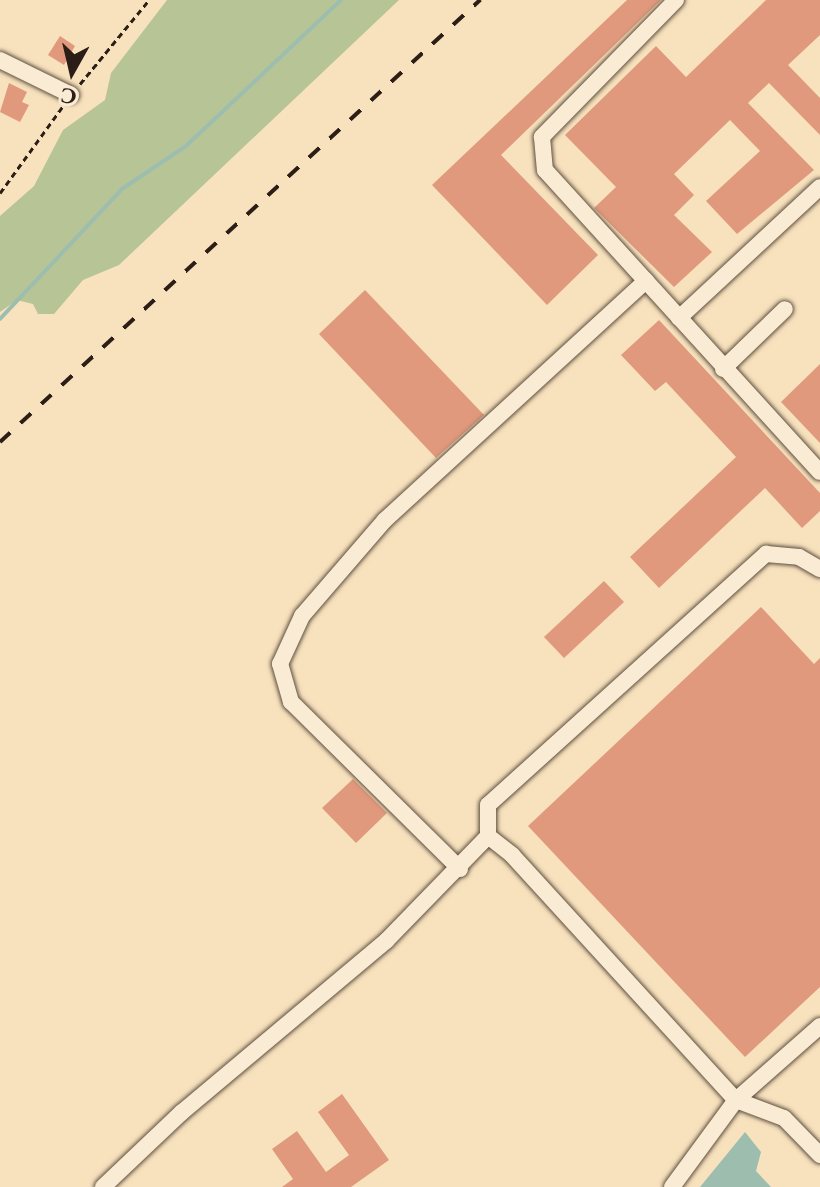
<!DOCTYPE html>
<meta charset="utf-8">
<style>
body{margin:0}
#map{position:relative;width:820px;height:1187px;overflow:hidden;background:#f8e2bd;font-family:"EB Garamond",serif}
div>[style]{position:absolute}
.green>*{inset:0;background:#b7c496}
.water>*{inset:0;background:#9dbeaf}
.stream>*{height:4px;margin:-2px;padding:0 2px;transform-origin:2px;border-radius:2px;background:#9dbeaf}
.building>*{inset:0;background:#e0997c}
.path>*{height:3px;margin-top:-1.5px;transform-origin:0;background:repeating-linear-gradient(90deg,#2c1e17 0 6px,transparent 0 10px)}
.roads{filter:drop-shadow(0 0 2px #5f4f40) drop-shadow(0 0 2px #5f4f40)}
.minor>*{height:16px;margin:-8px;padding:0 8px;transform-origin:8px;border-radius:8px;background:#faecd4}
.rail>*{height:4px;margin-top:-2px;transform-origin:0;background:repeating-linear-gradient(90deg,#2c1e17 0 14px,transparent 0 28px)}
span{translate:-50% -50%;white-space:nowrap;text-align:center;line-height:1.15;-webkit-text-stroke:8px #faecd4;paint-order:stroke}
.north{position:absolute;left:32px;top:32px;width:80px;height:80px;-webkit-text-stroke:6px #faecd4;paint-order:stroke;rotate:188deg;font-size:22px;font-weight:700;line-height:32px;text-align:center;color:#2c1e17}
.north::after{content:'';display:block;margin:auto;width:28px;height:36px;background:#2c1e17;clip-path:polygon(50% 0,100% 100%,50% 72%,0 100%)}
</style>
<div id="map">
<div class="green">
<i style="clip-path:polygon(167px 0,399px 0,119px 265px,83px 280px,54px 314px,38px 314px,33px 304px,17px 300px,0 312px,0 216px,34px 186px,63px 130px,105px 100px,111px 73px)"></i>
</div>
<div class="water">
<i style="clip-path:polygon(745px 1132px,761px 1152px,756px 1171px,771px 1187px,700px 1187px)"></i>
</div>
<div class="stream">
<i style="left:0;top:319px;width:178px;rotate:-46.8deg"></i>
<i style="left:122px;top:189px;width:77px;rotate:-33.9deg"></i>
<i style="left:186px;top:146px;width:213px;rotate:-43.3deg"></i>
</div>
<div class="building">
<i style="clip-path:polygon(627px 0,661px 0,501px 155px,598px 255px,547px 305px,432px 185px)"></i>
<i style="clip-path:polygon(766px 0,820px 0,820px 35px,788px 65px,820px 98px,820px 135px,769px 83px,748px 103px,814px 170px,737px 234px,706px 201px,760px 151px,730px 120px,674px 174px,694px 195px,674px 215px,712px 252px,674px 287px,594px 208px,616px 187px,565px 135px,656px 46px,686px 77px)"></i>
<i style="clip-path:polygon(60px 36px,75px 46px,64px 65px,48px 55px)"></i>
<i style="clip-path:polygon(9px 83px,27px 92px,22px 102px,29px 105px,20px 122px,0 112px)"></i>
<i style="clip-path:polygon(365px 290px,484px 415px,436px 458px,319px 334px)"></i>
<i style="clip-path:polygon(659px 320px,820px 493px,820px 511px,802px 528px,765px 488px,659px 588px,630px 557px,736px 457px,666px 382px,655px 391px,621px 355px)"></i>
<i style="clip-path:polygon(820px 364px,820px 443px,781px 402px)"></i>
<i style="clip-path:polygon(604px 581px,624px 602px,564px 658px,544px 637px)"></i>
<i style="clip-path:polygon(761px 607px,814px 664px,820px 658px,820px 987px,745px 1057px,528px 826px)"></i>
<i style="clip-path:polygon(353px 779px,387px 813px,356px 843px,322px 808px)"></i>
<i style="clip-path:polygon(342px 1094px,389px 1160px,351px 1187px,282px 1187px,293px 1179px,272px 1149px,297px 1131px,326px 1172px,349px 1155px,318px 1112px)"></i>
</div>
<div class="path">
<i style="left:80px;top:84px;width:109px;rotate:-50.6deg"></i>
<i style="left:0;top:193px;width:107px;rotate:-54.1deg"></i>
</div>
<div class="roads">
<div class="minor">
<i style="left:676px;top:0;width:192px;rotate:134.4deg"></i>
<i style="left:542px;top:137px;width:33px;rotate:85deg"></i>
<i style="left:545px;top:170px;width:408px;rotate:47.7deg"></i>
<i style="left:0;top:60px;width:79px;rotate:26.2deg"></i>
<i style="left:679px;top:318px;width:192px;rotate:-42.9deg"></i>
<i style="left:723px;top:369px;width:86px;rotate:-44.1deg"></i>
<i style="left:488px;top:836px;width:31px;rotate:38deg"></i>
<i style="left:512px;top:855px;width:332px;rotate:47.6deg"></i>
<i style="left:736px;top:1100px;width:51px;rotate:20.6deg"></i>
<i style="left:784px;top:1118px;width:52px;rotate:45.8deg"></i>
<i style="left:460px;top:869px;width:238px;rotate:-135.3deg"></i>
<i style="left:291px;top:702px;width:40px;rotate:-106deg"></i>
<i style="left:280px;top:664px;width:53px;rotate:-65.4deg"></i>
<i style="left:302px;top:616px;width:127px;rotate:-49.2deg"></i>
<i style="left:385px;top:520px;width:354px;rotate:-42.5deg"></i>
<i style="left:103px;top:1187px;width:108px;rotate:-43.5deg"></i>
<i style="left:181px;top:1113px;width:268px;rotate:-40deg"></i>
<i style="left:386px;top:941px;width:146px;rotate:-45.8deg"></i>
<i style="left:488px;top:836px;width:31px;rotate:-90deg"></i>
<i style="left:488px;top:805px;width:375px;rotate:-42.1deg"></i>
<i style="left:766px;top:554px;width:33px;rotate:5deg"></i>
<i style="left:799px;top:557px;width:24px;rotate:30deg"></i>
<i style="left:672px;top:1187px;width:108px;rotate:-53.7deg"></i>
<i style="left:736px;top:1100px;width:112px;rotate:-41.4deg"></i>
</div>
</div>
<div class="rail">
<i style="left:0;top:442px;width:653px;rotate:-42.64deg"></i>
</div>
<div class="north">С</div>
</div>
